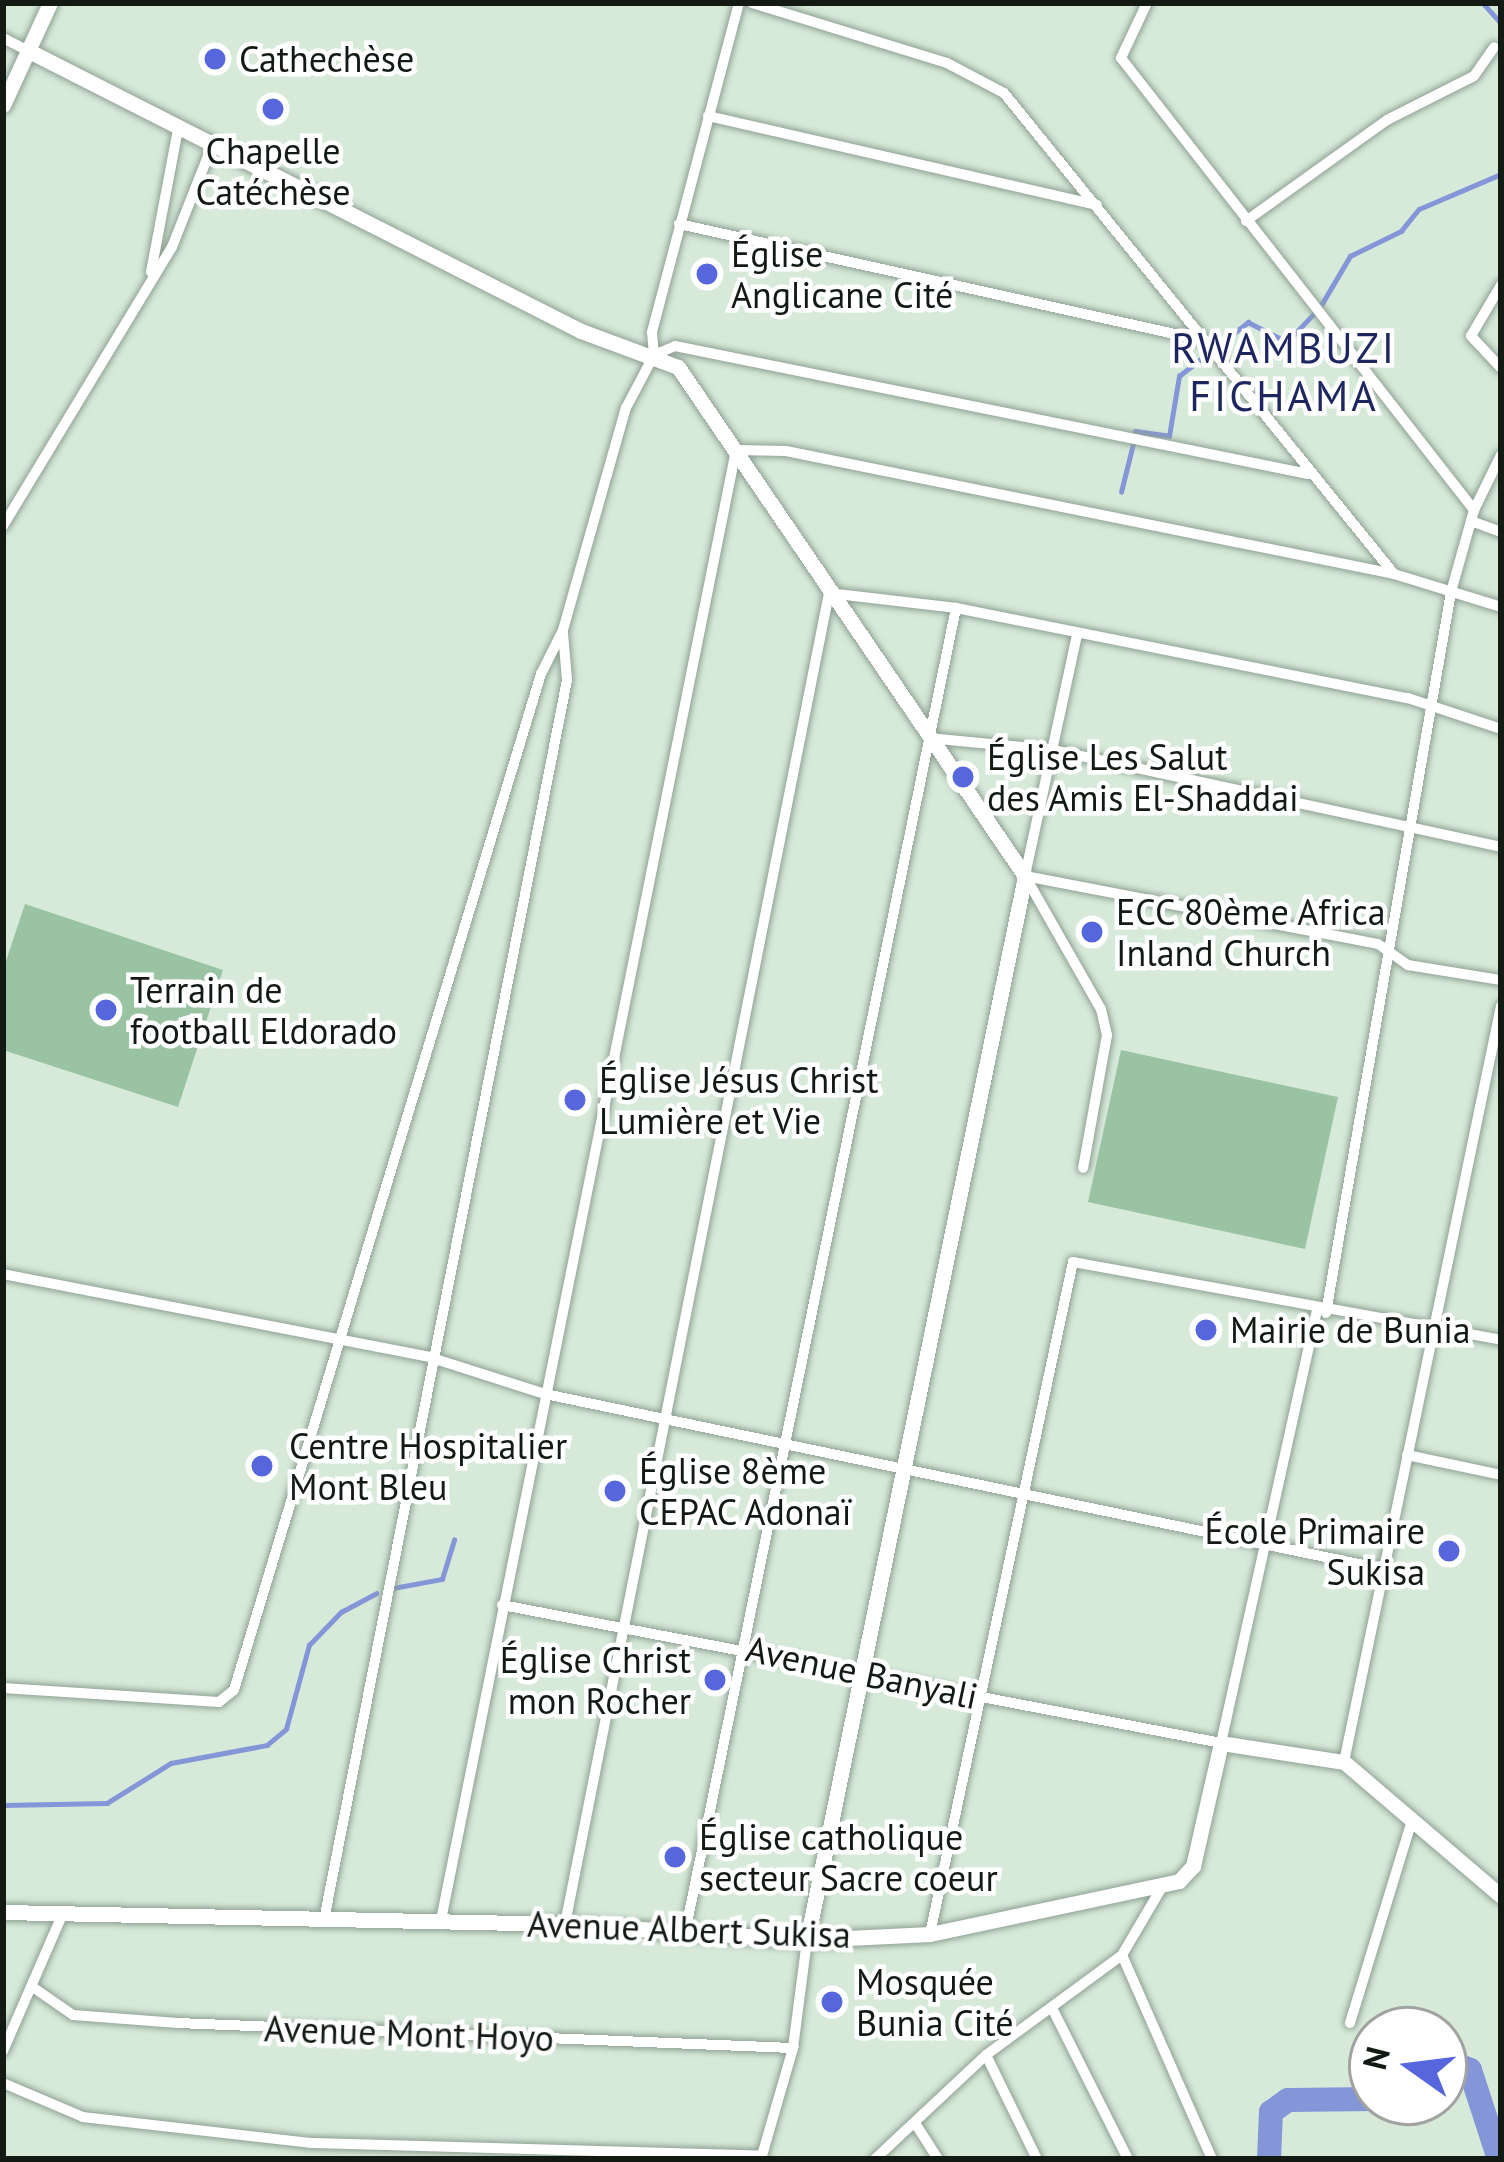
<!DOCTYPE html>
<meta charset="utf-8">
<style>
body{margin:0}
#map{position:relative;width:1504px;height:2162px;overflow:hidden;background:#d7eada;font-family:"PT Sans",sans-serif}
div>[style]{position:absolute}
.green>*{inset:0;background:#9ac3a3}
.stream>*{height:4.5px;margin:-2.25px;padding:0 2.25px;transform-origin:2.25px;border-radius:2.25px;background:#8495d8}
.river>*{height:24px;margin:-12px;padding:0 12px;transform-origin:12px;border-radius:12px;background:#8495d8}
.roads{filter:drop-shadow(0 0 3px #8fa193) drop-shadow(0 0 3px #8fa193)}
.street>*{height:10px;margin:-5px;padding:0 5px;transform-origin:5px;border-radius:5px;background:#fff}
.secondary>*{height:15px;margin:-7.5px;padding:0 7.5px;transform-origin:7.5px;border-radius:7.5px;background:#fff}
.dots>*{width:33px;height:33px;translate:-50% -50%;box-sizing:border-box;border:6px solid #fff;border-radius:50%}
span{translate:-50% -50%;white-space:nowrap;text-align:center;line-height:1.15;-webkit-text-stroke:9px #fff;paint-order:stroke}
.poi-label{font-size:36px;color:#131a14}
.left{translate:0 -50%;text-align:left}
.right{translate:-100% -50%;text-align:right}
.street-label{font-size:36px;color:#131a14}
.quarter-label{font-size:42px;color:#1e265f;letter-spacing:3px}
.frame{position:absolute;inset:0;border:6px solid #131a14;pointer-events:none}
.north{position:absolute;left:1348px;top:2006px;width:120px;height:120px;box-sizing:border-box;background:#fff;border:3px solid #a1a3a1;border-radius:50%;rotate:284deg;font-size:33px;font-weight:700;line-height:48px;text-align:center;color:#131a14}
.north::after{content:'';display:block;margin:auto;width:42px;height:54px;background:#5667de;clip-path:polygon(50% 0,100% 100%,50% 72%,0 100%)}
</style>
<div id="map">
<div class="green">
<i style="clip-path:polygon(25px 904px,223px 970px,178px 1107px,3px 1050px,3px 970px)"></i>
<i style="clip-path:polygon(1121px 1050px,1338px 1097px,1305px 1249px,1088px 1202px)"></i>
</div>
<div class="stream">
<i style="left:1483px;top:3px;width:27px;rotate:48deg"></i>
<i style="left:1135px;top:431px;width:34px;rotate:8deg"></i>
<i style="left:1169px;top:436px;width:61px;rotate:-80.5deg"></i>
<i style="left:1179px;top:376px;width:88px;rotate:-38deg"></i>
<i style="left:1248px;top:322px;width:44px;rotate:27.1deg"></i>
<i style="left:1287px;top:342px;width:48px;rotate:-46.7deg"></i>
<i style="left:1320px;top:307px;width:59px;rotate:-59.5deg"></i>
<i style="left:1350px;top:256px;width:57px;rotate:-26.1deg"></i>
<i style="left:1401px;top:231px;width:28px;rotate:-51deg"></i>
<i style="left:1419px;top:209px;width:89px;rotate:-23.1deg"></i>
<i style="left:1121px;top:492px;width:49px;rotate:-76deg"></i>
<i style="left:393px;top:1588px;width:50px;rotate:-10.4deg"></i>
<i style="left:442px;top:1579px;width:41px;rotate:-72.9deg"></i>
<i style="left:3px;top:1805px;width:104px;rotate:-1.1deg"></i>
<i style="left:107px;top:1803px;width:75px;rotate:-32deg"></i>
<i style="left:171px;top:1763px;width:98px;rotate:-10.6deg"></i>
<i style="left:267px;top:1745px;width:25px;rotate:-40deg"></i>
<i style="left:286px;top:1729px;width:87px;rotate:-74.7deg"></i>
<i style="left:309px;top:1645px;width:46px;rotate:-45.9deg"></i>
<i style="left:341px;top:1612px;width:40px;rotate:-28deg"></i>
</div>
<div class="river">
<i style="left:1444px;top:2069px;width:10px;rotate:-37deg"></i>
<i style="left:1452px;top:2063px;width:19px;rotate:21deg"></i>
<i style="left:1470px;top:2070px;width:94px;rotate:72deg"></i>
<i style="left:1269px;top:2159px;width:47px;rotate:-87.6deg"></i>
<i style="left:1271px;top:2112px;width:21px;rotate:-35deg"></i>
<i style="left:1288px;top:2100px;width:84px;rotate:-0.7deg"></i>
</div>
<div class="roads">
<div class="street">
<i style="left:752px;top:3px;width:204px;rotate:17.1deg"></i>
<i style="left:947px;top:63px;width:64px;rotate:27.8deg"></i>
<i style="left:1004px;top:93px;width:619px;rotate:50.96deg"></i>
<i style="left:1147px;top:3px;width:61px;rotate:115.3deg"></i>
<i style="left:1121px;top:58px;width:574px;rotate:52.01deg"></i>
<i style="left:3px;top:38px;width:29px;rotate:27deg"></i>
<i style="left:708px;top:116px;width:399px;rotate:12.9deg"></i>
<i style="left:1246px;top:221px;width:173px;rotate:-35.6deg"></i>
<i style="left:1387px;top:120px;width:97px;rotate:-26.8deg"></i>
<i style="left:1474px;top:76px;width:35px;rotate:-55deg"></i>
<i style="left:679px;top:224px;width:536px;rotate:12.51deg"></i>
<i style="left:151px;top:272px;width:146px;rotate:-79.3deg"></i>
<i style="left:1501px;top:285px;width:59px;rotate:120.5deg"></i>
<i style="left:1471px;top:336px;width:44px;rotate:46.8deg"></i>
<i style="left:654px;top:355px;width:23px;rotate:-23deg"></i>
<i style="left:675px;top:346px;width:646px;rotate:11.43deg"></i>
<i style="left:1471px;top:521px;width:32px;rotate:20deg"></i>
<i style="left:3px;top:526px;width:326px;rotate:-58.8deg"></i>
<i style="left:172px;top:247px;width:109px;rotate:-68.4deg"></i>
<i style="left:1077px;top:635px;width:247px;rotate:102.2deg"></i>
<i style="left:1025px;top:876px;width:153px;rotate:60.3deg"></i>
<i style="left:1101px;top:1009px;width:27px;rotate:77deg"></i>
<i style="left:1107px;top:1035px;width:135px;rotate:100.2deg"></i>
<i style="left:928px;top:738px;width:126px;rotate:5.5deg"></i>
<i style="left:1053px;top:750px;width:458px;rotate:12.2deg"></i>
<i style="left:1025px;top:876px;width:359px;rotate:10.9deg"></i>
<i style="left:1378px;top:944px;width:37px;rotate:35deg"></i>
<i style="left:1408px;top:965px;width:94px;rotate:9.2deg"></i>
<i style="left:3px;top:1274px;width:434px;rotate:11deg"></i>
<i style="left:429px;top:1357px;width:122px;rotate:17.7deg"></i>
<i style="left:545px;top:1394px;width:856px;rotate:11.8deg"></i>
<i style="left:1326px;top:1313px;width:732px;rotate:-80.16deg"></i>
<i style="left:1451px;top:592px;width:85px;rotate:-74.3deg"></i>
<i style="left:1474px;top:510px;width:61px;rotate:-63.9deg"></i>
<i style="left:1407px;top:1455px;width:96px;rotate:12deg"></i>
<i style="left:502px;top:1605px;width:732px;rotate:10.86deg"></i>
<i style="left:1221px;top:1743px;width:443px;rotate:-77.5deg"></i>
<i style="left:3px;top:1688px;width:216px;rotate:3.7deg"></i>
<i style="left:219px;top:1702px;width:19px;rotate:-39deg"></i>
<i style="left:234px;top:1690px;width:1061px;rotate:-73.19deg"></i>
<i style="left:541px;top:674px;width:49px;rotate:-63.4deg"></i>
<i style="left:563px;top:630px;width:231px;rotate:-74.2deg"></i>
<i style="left:626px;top:408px;width:60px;rotate:-62.2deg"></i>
<i style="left:654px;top:355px;width:23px;rotate:-95deg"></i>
<i style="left:652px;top:332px;width:340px;rotate:-75.2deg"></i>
<i style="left:1344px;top:1762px;width:772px;rotate:-78.27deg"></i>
<i style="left:324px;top:1920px;width:1264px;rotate:-78.91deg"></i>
<i style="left:567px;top:680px;width:47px;rotate:-94.9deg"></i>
<i style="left:441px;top:1920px;width:1499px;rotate:-78.65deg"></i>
<i style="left:736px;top:450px;width:50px;rotate:1.1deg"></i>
<i style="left:786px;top:451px;width:620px;rotate:11.44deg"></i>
<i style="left:1394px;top:574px;width:112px;rotate:17.1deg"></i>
<i style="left:565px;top:1924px;width:1357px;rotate:-78.78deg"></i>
<i style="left:829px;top:593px;width:128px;rotate:6.7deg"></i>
<i style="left:956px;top:608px;width:461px;rotate:11.3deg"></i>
<i style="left:1408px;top:698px;width:98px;rotate:18.4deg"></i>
<i style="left:686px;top:1928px;width:1347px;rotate:-78.44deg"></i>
<i style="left:930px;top:1934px;width:687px;rotate:-77.99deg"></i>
<i style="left:1073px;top:1262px;width:435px;rotate:10.3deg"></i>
<i style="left:1122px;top:1955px;width:223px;rotate:66.2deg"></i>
<i style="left:34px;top:1988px;width:47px;rotate:34.7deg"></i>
<i style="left:73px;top:2015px;width:105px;rotate:4.4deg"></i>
<i style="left:178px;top:2023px;width:616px;rotate:2.33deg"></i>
<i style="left:1052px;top:2008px;width:169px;rotate:63.3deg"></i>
<i style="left:1350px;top:2023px;width:209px;rotate:-73deg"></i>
<i style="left:3px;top:2051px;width:148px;rotate:-66.5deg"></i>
<i style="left:986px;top:2055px;width:116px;rotate:63.9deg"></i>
<i style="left:3px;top:2083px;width:87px;rotate:23deg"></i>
<i style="left:83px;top:2117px;width:228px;rotate:6.5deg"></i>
<i style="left:310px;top:2143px;width:452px;rotate:1.6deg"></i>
<i style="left:915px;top:2123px;width:43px;rotate:57.4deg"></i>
<i style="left:761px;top:2159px;width:116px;rotate:-73.9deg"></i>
<i style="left:793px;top:2048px;width:109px;rotate:-82.6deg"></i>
<i style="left:875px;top:2159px;width:152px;rotate:-43.1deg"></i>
<i style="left:986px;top:2055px;width:169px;rotate:-36.3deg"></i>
<i style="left:1122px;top:1955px;width:79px;rotate:-59.5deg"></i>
</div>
<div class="secondary">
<i style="left:29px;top:51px;width:619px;rotate:26.9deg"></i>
<i style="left:581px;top:331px;width:103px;rotate:20.4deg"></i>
<i style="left:678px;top:367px;width:616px;rotate:55.72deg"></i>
<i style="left:1025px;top:876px;width:1086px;rotate:101.58deg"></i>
<i style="left:3px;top:105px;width:112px;rotate:-65.3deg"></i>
<i style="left:3px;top:1912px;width:562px;rotate:1.22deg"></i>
<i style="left:565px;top:1924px;width:243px;rotate:3.8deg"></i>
<i style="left:807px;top:1940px;width:123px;rotate:-2.8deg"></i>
<i style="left:930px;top:1934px;width:255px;rotate:-12deg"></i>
<i style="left:1179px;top:1881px;width:21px;rotate:-47deg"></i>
<i style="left:1193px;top:1866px;width:126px;rotate:-77.2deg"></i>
<i style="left:1221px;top:1743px;width:124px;rotate:8.8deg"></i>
<i style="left:1344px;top:1762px;width:206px;rotate:40.5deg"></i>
</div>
</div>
<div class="dots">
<i style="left:215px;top:59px;background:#5667de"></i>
<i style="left:273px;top:109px;background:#5667de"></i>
<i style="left:707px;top:274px;background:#5667de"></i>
<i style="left:963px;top:777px;background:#5667de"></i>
<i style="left:1092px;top:932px;background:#5667de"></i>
<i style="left:106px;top:1010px;background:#5667de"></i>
<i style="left:575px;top:1100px;background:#5667de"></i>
<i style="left:1206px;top:1330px;background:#5667de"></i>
<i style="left:262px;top:1466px;background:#5667de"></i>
<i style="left:615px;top:1491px;background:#5667de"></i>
<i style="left:1449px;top:1551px;background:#5667de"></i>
<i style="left:715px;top:1680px;background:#5667de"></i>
<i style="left:675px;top:1857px;background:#5667de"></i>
<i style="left:832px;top:2002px;background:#5667de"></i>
</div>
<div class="poi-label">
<span class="left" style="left:239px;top:59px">Cathechèse</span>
<span style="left:273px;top:171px">Chapelle<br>Catéchèse</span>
<span class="left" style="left:731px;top:274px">Église<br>Anglicane Cité</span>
<span class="left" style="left:987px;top:777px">Église Les Salut<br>des Amis El-Shaddai</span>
<span class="left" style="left:1116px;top:932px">ECC 80ème Africa<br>Inland Church</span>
<span class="left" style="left:130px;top:1010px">Terrain de<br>football Eldorado</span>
<span class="left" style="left:599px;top:1100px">Église Jésus Christ<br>Lumière et Vie</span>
<span class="left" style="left:1230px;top:1330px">Mairie de Bunia</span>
<span class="left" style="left:289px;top:1466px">Centre Hospitalier<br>Mont Bleu</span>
<span class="left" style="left:639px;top:1491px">Église 8ème<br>CEPAC Adonaï</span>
<span class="right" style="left:1425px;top:1551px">École Primaire<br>Sukisa</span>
<span class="right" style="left:691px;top:1680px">Église Christ<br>mon Rocher</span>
<span class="left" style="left:699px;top:1857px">Église catholique<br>secteur Sacre coeur</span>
<span class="left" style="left:856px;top:2002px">Mosquée<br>Bunia Cité</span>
</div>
<div class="street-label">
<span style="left:862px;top:1672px;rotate:12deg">Avenue Banyali</span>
<span style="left:689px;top:1929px;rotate:2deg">Avenue Albert Sukisa</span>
<span style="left:409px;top:2033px;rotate:2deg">Avenue Mont Hoyo</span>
</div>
<div class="quarter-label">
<span style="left:1284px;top:372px">RWAMBUZI<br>FICHAMA</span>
</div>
<div class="frame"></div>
<div class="north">N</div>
</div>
